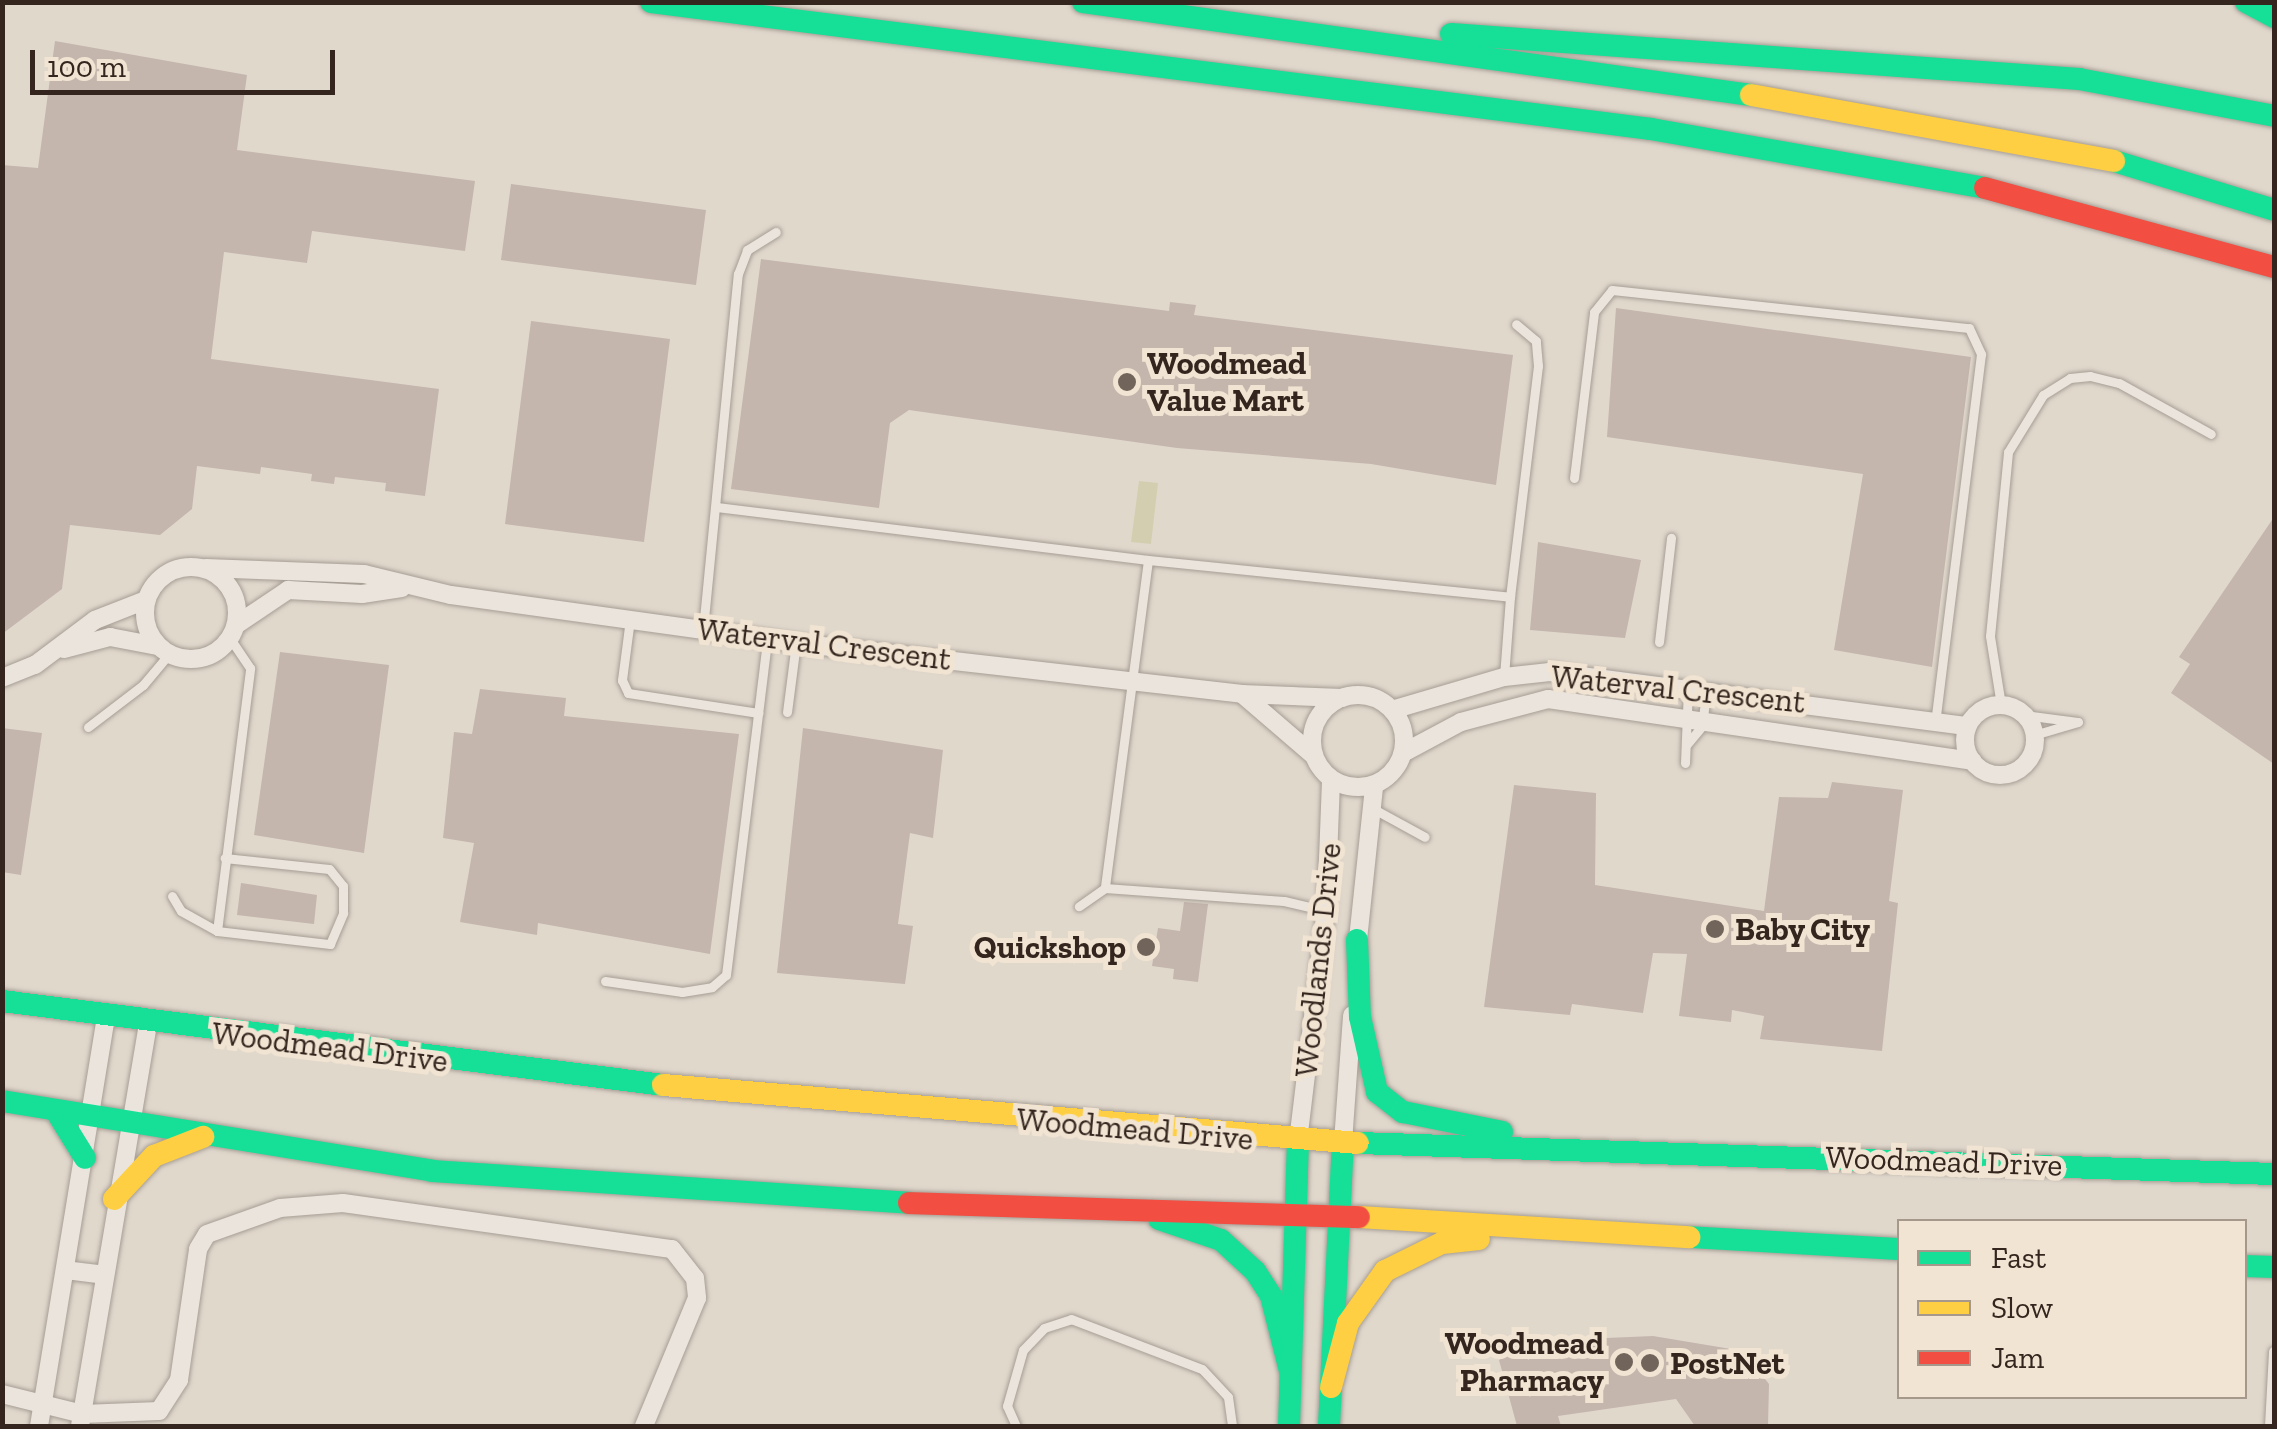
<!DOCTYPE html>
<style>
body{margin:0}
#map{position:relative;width:2277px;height:1429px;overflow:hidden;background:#e1d8cc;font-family:"Zilla Slab",serif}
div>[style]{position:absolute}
.green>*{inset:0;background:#d3ceaf}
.building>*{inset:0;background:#c4b6ad}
.roads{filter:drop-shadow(0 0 2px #a69e95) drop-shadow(0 0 2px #a69e95)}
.lane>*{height:9px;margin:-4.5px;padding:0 4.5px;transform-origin:4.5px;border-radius:4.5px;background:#eae4dd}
.street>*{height:18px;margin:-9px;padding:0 9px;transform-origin:9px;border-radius:9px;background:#eae4dd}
.street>.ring{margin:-9px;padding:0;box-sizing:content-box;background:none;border:18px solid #eae4dd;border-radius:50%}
.fast>*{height:22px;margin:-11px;padding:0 11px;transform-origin:11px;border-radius:11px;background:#16e098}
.slow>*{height:22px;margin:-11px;padding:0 11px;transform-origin:11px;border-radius:11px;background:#ffcf43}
.jam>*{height:22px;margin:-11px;padding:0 11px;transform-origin:11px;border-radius:11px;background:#f24e42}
.dots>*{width:28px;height:28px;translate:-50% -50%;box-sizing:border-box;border:5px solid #f2e4d2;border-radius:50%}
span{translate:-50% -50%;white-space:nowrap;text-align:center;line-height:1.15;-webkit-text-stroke:10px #f2e4d2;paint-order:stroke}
.poi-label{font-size:32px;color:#34261e;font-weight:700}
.left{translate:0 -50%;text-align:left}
.right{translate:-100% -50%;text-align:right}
.street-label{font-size:32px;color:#34261e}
.frame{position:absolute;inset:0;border:5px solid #34261e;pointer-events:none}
.legend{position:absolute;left:1897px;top:1219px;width:350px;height:180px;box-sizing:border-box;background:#f2e4d2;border:2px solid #a6988a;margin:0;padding:12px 18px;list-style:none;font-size:30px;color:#34261e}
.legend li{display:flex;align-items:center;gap:20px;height:50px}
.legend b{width:50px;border:2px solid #a6988a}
.scale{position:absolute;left:30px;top:50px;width:305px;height:45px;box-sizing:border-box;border:5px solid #34261e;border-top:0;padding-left:12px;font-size:30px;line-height:35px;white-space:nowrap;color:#34261e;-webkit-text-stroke:8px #f2e4d2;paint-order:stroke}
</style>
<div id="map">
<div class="green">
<i style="clip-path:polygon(1139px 481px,1158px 483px,1151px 544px,1131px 542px)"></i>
</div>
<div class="building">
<i style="clip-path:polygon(55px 41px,247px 75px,237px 150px,475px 181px,465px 251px,312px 231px,307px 263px,224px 252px,211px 359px,439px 389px,425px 496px,385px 491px,386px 483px,335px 477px,334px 484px,311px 481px,312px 474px,261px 467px,260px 474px,197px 466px,192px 509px,160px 535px,70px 525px,62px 589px,2px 634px,2px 165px,38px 168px)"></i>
<i style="clip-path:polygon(511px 184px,706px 210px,696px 285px,501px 260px)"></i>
<i style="clip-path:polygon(761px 259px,1169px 311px,1170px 302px,1196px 305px,1194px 315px,1513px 355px,1496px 485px,1371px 464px,1177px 448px,909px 410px,890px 423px,879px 508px,731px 489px)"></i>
<i style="clip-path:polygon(1616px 308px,1971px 357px,1932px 667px,1834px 650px,1863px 474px,1607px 437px)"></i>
<i style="clip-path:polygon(531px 321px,670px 339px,644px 542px,505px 524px)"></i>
<i style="clip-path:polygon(2274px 517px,2274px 764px,2171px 693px,2190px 664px,2179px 657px)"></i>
<i style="clip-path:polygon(1538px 542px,1641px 560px,1625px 638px,1530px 630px)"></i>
<i style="clip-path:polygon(280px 652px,389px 665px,364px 853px,254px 835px)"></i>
<i style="clip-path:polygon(480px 689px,566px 698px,564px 716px,739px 734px,710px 954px,538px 923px,537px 935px,460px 922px,474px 843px,443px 838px,454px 732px,472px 734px)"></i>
<i style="clip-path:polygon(2px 728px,42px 733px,21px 875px,2px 872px)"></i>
<i style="clip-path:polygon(803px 728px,943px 750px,933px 838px,910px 833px,898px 924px,913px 926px,905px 984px,777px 973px)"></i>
<i style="clip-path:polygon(1832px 782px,1903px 790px,1889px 901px,1898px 903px,1882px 1051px,1760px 1039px,1764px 1016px,1732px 1010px,1731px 1022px,1679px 1016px,1687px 954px,1653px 953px,1643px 1013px,1572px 1004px,1570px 1015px,1484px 1007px,1514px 785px,1596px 793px,1595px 885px,1764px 911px,1779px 797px,1828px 798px)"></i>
<i style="clip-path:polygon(241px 883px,317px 895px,314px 924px,237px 915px)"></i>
<i style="clip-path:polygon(1184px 902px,1208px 904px,1198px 982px,1173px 979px,1174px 969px,1152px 966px,1158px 928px,1180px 931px)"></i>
<i style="clip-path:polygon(1653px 1336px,1743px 1351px,1769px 1384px,1768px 1426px,1695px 1426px,1676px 1399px,1558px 1416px,1561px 1426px,1517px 1426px,1499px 1360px,1536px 1341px)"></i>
</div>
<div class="roads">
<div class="lane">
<i style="left:1574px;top:478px;width:167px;rotate:-83.1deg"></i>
<i style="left:1594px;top:312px;width:28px;rotate:-51deg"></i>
<i style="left:1612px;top:290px;width:359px;rotate:6.1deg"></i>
<i style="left:1969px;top:328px;width:29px;rotate:65deg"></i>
<i style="left:1981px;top:354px;width:370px;rotate:97.1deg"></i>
<i style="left:717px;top:507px;width:434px;rotate:7deg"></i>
<i style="left:1148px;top:560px;width:331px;rotate:97.5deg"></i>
<i style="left:1105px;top:888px;width:32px;rotate:145deg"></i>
<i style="left:1148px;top:560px;width:364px;rotate:5.8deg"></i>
<i style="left:1510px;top:597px;width:79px;rotate:94.3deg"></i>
<i style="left:1510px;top:597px;width:233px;rotate:-83.1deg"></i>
<i style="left:1538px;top:366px;width:25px;rotate:-95deg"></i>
<i style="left:1536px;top:341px;width:26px;rotate:-140deg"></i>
<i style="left:630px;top:619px;width:62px;rotate:97.5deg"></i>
<i style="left:622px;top:680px;width:14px;rotate:65deg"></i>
<i style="left:628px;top:693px;width:132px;rotate:8.7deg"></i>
<i style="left:703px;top:629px;width:357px;rotate:-84.4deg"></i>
<i style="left:738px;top:274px;width:26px;rotate:-69deg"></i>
<i style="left:747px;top:250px;width:34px;rotate:-32deg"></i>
<i style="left:1659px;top:642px;width:105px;rotate:-83.4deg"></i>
<i style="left:2001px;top:705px;width:70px;rotate:-99.1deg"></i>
<i style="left:1990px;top:636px;width:185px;rotate:-84.4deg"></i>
<i style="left:2008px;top:452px;width:67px;rotate:-58.4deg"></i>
<i style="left:2043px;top:395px;width:32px;rotate:-32deg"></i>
<i style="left:2070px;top:378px;width:20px;rotate:-6deg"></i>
<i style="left:2090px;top:376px;width:30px;rotate:14deg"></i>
<i style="left:2119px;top:383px;width:105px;rotate:29deg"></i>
<i style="left:787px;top:712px;width:70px;rotate:-82.6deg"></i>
<i style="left:2024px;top:715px;width:54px;rotate:7.4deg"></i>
<i style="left:88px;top:727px;width:69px;rotate:-37.4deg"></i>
<i style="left:143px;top:685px;width:40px;rotate:-50deg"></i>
<i style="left:2034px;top:735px;width:46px;rotate:-16.5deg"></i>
<i style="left:1687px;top:744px;width:23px;rotate:-50deg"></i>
<i style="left:1702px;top:726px;width:33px;rotate:-83deg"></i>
<i style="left:1685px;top:763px;width:76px;rotate:-87.7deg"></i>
<i style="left:1372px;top:808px;width:60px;rotate:28.7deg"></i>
<i style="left:1105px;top:888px;width:179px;rotate:4.2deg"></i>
<i style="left:1284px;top:901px;width:43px;rotate:13.4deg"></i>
<i style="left:172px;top:896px;width:17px;rotate:59deg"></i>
<i style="left:181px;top:911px;width:41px;rotate:29.1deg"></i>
<i style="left:217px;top:931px;width:265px;rotate:-82.8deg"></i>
<i style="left:250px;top:668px;width:36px;rotate:-124deg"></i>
<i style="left:217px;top:931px;width:114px;rotate:6.6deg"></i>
<i style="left:330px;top:944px;width:34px;rotate:-67deg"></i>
<i style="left:343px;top:913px;width:27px;rotate:-90deg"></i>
<i style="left:343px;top:886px;width:22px;rotate:-129deg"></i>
<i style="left:329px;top:869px;width:105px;rotate:-174deg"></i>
<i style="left:605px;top:981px;width:78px;rotate:8.1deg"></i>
<i style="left:682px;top:992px;width:30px;rotate:-9deg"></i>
<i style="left:712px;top:987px;width:18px;rotate:-41deg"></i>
<i style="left:726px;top:975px;width:338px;rotate:-83deg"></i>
<i style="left:1016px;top:1426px;width:22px;rotate:-114deg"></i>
<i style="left:1007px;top:1406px;width:58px;rotate:-74.1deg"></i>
<i style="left:1023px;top:1350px;width:30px;rotate:-46deg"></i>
<i style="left:1044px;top:1328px;width:28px;rotate:-18deg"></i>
<i style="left:1071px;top:1319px;width:140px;rotate:20.9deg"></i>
<i style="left:1202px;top:1369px;width:38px;rotate:47deg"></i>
<i style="left:1228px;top:1397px;width:29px;rotate:82deg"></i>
<i style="left:2269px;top:1426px;width:75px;rotate:-86.9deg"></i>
</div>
<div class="street">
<i class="ring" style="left:145px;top:567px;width:74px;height:74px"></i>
<i style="left:206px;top:568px;width:158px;rotate:2.2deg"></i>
<i style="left:364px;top:574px;width:89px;rotate:13.6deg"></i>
<i style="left:451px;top:595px;width:348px;rotate:7.9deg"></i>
<i style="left:796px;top:643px;width:449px;rotate:6.5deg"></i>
<i style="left:1242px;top:694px;width:100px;rotate:2.3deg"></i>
<i style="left:236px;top:625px;width:63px;rotate:-33.9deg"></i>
<i style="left:288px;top:590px;width:74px;rotate:3.1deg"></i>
<i style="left:362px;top:594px;width:40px;rotate:-8.5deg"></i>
<i style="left:64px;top:649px;width:48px;rotate:-14.6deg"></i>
<i style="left:110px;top:637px;width:48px;rotate:10.8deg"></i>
<i style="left:2px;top:678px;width:35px;rotate:-22deg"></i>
<i style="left:35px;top:665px;width:75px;rotate:-36.9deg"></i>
<i style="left:95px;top:620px;width:55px;rotate:-21.4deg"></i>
<i style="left:1242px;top:694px;width:94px;rotate:40.7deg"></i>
<i class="ring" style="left:1312px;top:695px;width:74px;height:74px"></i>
<i class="ring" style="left:1965px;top:705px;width:52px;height:52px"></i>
<i style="left:1392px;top:710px;width:117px;rotate:-16.4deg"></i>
<i style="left:1504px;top:677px;width:46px;rotate:-6.2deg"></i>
<i style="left:1550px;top:672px;width:421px;rotate:7.4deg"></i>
<i style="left:1403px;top:753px;width:66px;rotate:-28.1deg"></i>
<i style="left:1461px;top:722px;width:90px;rotate:-14.8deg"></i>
<i style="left:1548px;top:699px;width:429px;rotate:8.3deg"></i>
<i style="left:1357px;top:949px;width:164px;rotate:-84deg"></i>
<i style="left:1298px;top:1141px;width:232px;rotate:-83.1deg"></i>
<i style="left:1326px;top:911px;width:131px;rotate:-87.8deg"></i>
<i style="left:1343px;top:1142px;width:127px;rotate:-85.9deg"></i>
<i style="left:65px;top:1270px;width:38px;rotate:7deg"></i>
<i style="left:2px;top:1394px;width:82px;rotate:14deg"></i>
<i style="left:82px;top:1414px;width:77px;rotate:-2.2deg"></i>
<i style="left:159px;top:1411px;width:37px;rotate:-57deg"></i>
<i style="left:179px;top:1380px;width:132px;rotate:-81.7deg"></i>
<i style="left:198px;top:1249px;width:17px;rotate:-59deg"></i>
<i style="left:207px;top:1234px;width:77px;rotate:-19.6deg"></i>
<i style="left:280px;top:1208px;width:63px;rotate:-4.5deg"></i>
<i style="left:343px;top:1203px;width:332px;rotate:8deg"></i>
<i style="left:672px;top:1249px;width:37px;rotate:52deg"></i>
<i style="left:695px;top:1278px;width:20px;rotate:84deg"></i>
<i style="left:697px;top:1298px;width:139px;rotate:112.5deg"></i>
<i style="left:39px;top:1426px;width:412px;rotate:-80.7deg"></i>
<i style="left:80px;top:1426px;width:408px;rotate:-80.4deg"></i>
</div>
<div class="fast">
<i style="left:651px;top:2px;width:1008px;rotate:7.24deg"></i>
<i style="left:1651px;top:129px;width:339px;rotate:10deg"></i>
<i style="left:1083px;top:2px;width:674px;rotate:7.93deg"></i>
<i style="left:2246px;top:2px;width:32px;rotate:28deg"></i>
<i style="left:1451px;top:34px;width:630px;rotate:4.1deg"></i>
<i style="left:2079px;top:79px;width:198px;rotate:10.7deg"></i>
<i style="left:2114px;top:161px;width:167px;rotate:17deg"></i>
<i style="left:1357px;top:940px;width:77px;rotate:87.8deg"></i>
<i style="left:1360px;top:1017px;width:77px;rotate:77.2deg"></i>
<i style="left:1377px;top:1092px;width:33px;rotate:38deg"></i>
<i style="left:1403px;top:1112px;width:101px;rotate:11.4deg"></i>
<i style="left:2px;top:1001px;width:666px;rotate:7.24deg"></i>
<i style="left:2px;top:1101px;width:436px;rotate:9.2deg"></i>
<i style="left:432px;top:1171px;width:478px;rotate:3.8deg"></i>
<i style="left:56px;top:1111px;width:55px;rotate:58.3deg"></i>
<i style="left:1358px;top:1143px;width:917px;rotate:1.94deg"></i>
<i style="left:1159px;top:1219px;width:65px;rotate:18.7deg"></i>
<i style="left:1221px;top:1240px;width:46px;rotate:42.4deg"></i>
<i style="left:1255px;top:1271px;width:30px;rotate:57deg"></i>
<i style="left:1271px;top:1296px;width:77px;rotate:75.8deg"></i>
<i style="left:1689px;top:1237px;width:211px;rotate:3.3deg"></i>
<i style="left:2244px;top:1266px;width:30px;rotate:2deg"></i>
<i style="left:1289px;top:1426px;width:285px;rotate:-88.2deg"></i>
<i style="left:1329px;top:1426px;width:284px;rotate:-87.2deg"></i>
</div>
<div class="slow">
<i style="left:1751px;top:95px;width:369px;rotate:10.3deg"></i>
<i style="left:663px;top:1085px;width:697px;rotate:4.77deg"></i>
<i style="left:114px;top:1199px;width:59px;rotate:-47.1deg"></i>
<i style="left:154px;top:1156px;width:53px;rotate:-21.2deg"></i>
<i style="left:1359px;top:1217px;width:331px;rotate:3.5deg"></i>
<i style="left:1331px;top:1387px;width:66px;rotate:-75.1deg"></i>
<i style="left:1348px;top:1323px;width:64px;rotate:-54.6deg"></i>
<i style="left:1385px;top:1271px;width:64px;rotate:-26.2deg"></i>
<i style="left:1442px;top:1243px;width:37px;rotate:-6deg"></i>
</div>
<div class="jam">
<i style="left:1985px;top:188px;width:300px;rotate:15.3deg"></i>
<i style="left:909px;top:1203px;width:450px;rotate:1.8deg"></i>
</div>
</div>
<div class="dots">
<i style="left:1127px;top:382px;background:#71645b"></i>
<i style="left:1715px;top:929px;background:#71645b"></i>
<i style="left:1146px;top:947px;background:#71645b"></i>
<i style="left:1624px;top:1362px;background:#71645b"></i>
<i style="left:1650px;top:1363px;background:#71645b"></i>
</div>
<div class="poi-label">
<span class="left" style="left:1147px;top:382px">Woodmead<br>Value Mart</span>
<span class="left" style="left:1735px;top:929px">Baby City</span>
<span class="right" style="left:1126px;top:947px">Quickshop</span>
<span class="right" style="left:1604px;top:1362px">Woodmead<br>Pharmacy</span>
<span class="left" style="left:1670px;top:1363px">PostNet</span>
</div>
<div class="street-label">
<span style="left:824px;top:644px;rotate:7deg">Waterval Crescent</span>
<span style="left:1678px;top:689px;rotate:6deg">Waterval Crescent</span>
<span style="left:1318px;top:960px;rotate:-84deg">Woodlands Drive</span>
<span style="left:330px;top:1047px;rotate:7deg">Woodmead Drive</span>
<span style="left:1135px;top:1129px;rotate:5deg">Woodmead Drive</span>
<span style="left:1944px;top:1161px;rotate:2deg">Woodmead Drive</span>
</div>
<div class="frame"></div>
<ul class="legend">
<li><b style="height:12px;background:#16e098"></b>Fast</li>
<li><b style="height:12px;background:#ffcf43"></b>Slow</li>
<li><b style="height:12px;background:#f24e42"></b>Jam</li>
</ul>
<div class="scale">100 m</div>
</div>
